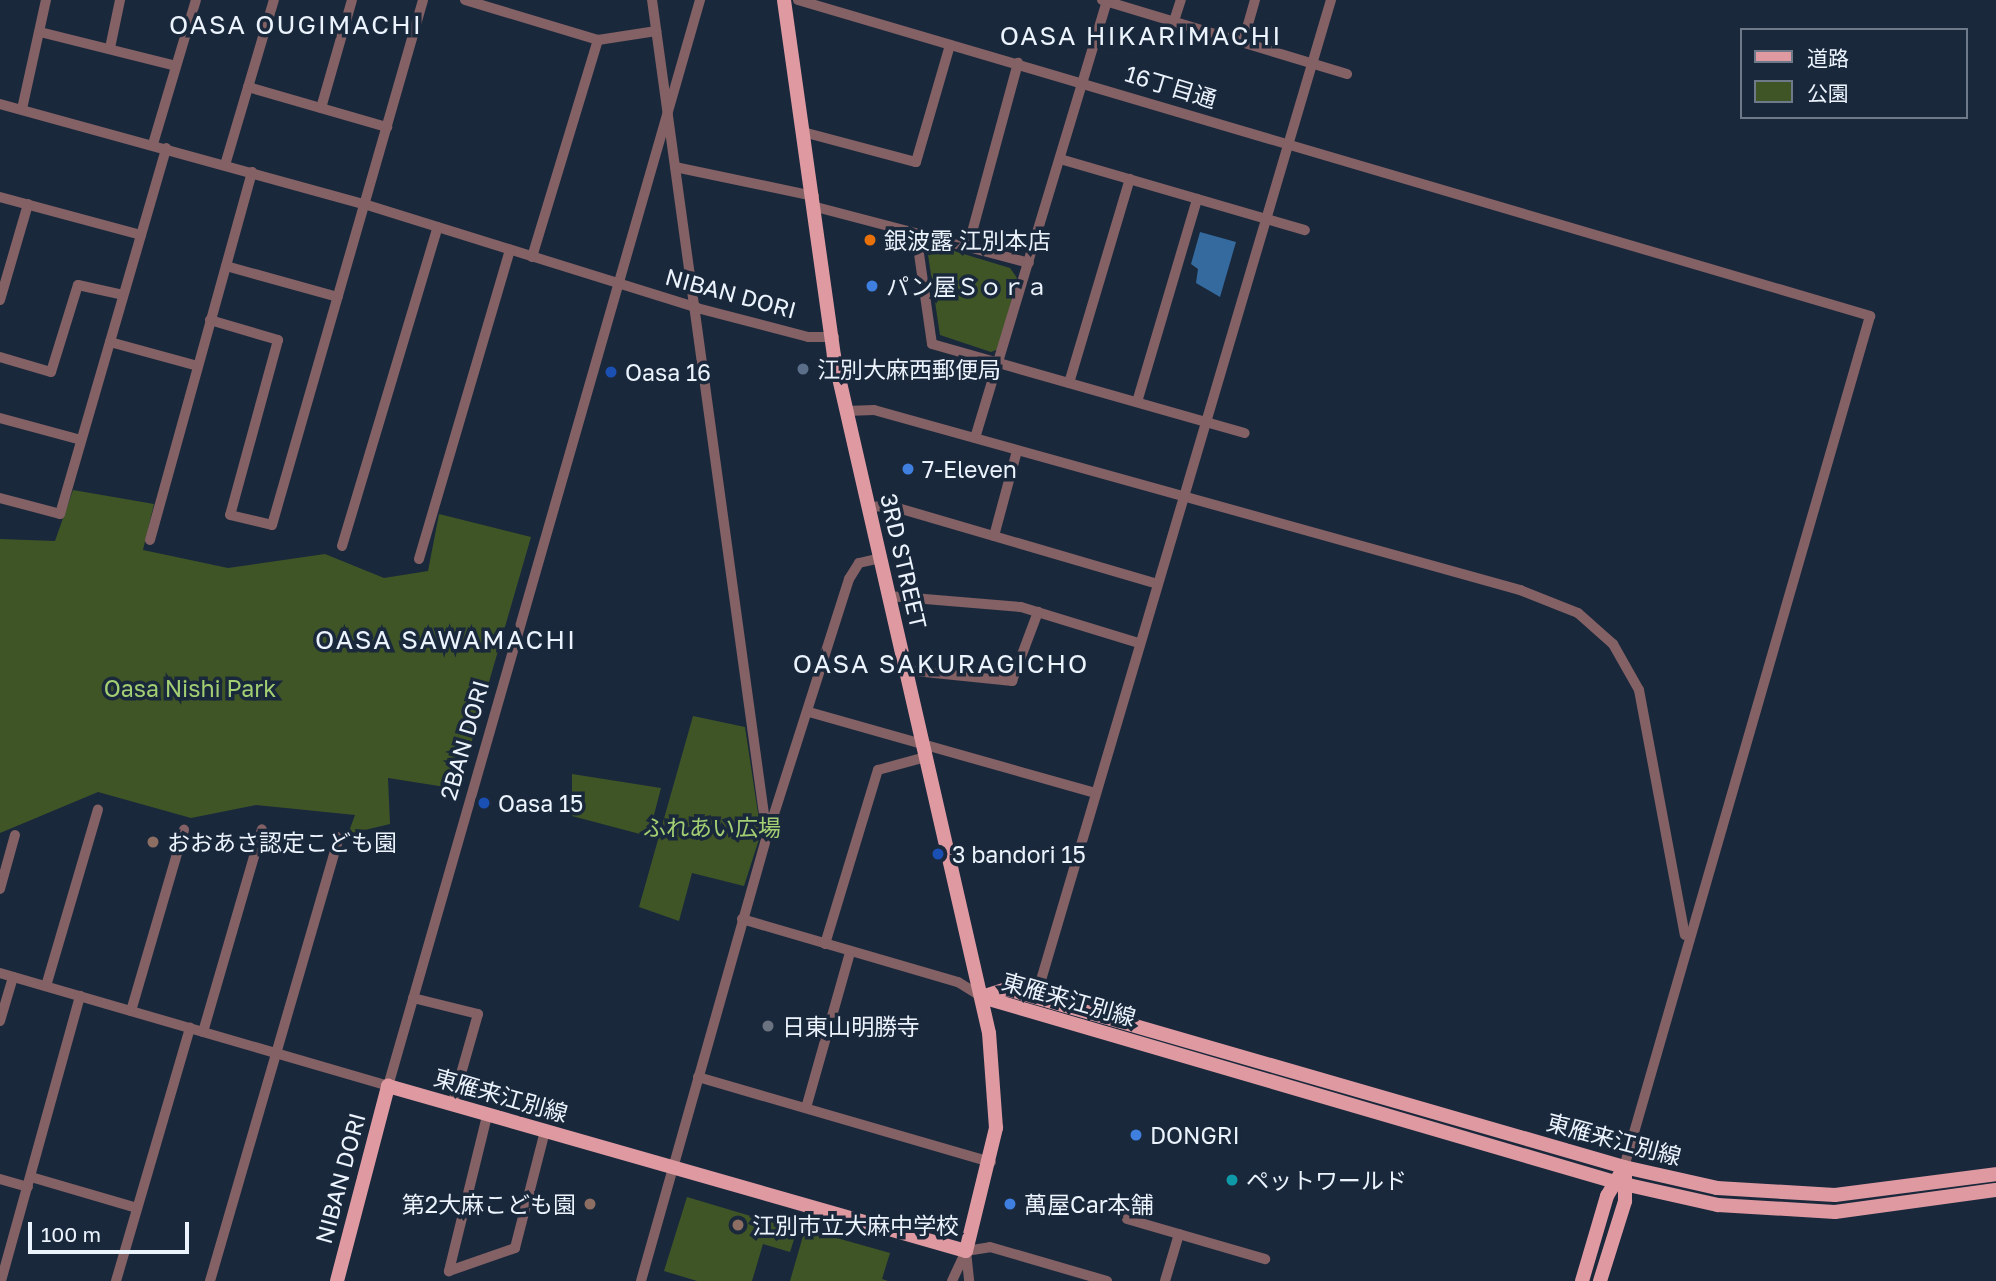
<!DOCTYPE html>
<meta charset="utf-8">
<style>
body{margin:0}
#map{position:relative;width:1996px;height:1281px;overflow:hidden;background:#1a283c;font-family:"Golos Text","Noto Sans JP",sans-serif}
div>[style]{position:absolute}
.green>*{inset:0;background:#3f5526}
.water>*{inset:0;background:#356a9e}
.minor>*{height:10px;margin:-5px;padding:0 5px;transform-origin:5px;border-radius:5px;background:#836164}
.major>*{height:14px;margin:-7px;padding:0 7px;transform-origin:7px;border-radius:7px;background:#df99a1}
.dots>*{width:19px;height:19px;translate:-50% -50%;box-sizing:border-box;border:4px solid #1a283c;border-radius:50%}
span{translate:-50% -50%;white-space:nowrap;text-align:center;line-height:1.15;-webkit-text-stroke:7px #1a283c;paint-order:stroke}
.street-label{font-size:23px;color:#ebf3fd}
.poi-label{font-size:23px;color:#ebf3fd}
.left{translate:0 -50%;text-align:left}
.right{translate:-100% -50%;text-align:right}
.park-label{font-size:23px;color:#a3cf73}
.quarter-label{font-size:26px;color:#ebf3fd;letter-spacing:2px}
.legend{position:absolute;left:1740px;top:28px;width:228px;height:91px;box-sizing:border-box;background:#1a283c;border:2px solid #6e7989;margin:0;padding:9px 12px;list-style:none;font-size:21px;color:#ebf3fd}
.legend li{display:flex;align-items:center;gap:14px;height:35px}
.legend b{width:35px;border:2px solid #6e7989}
.scale{position:absolute;left:28px;top:1222px;width:161px;height:32px;box-sizing:border-box;border:4px solid #ebf3fd;border-top:0;padding-left:9px;font-size:21px;line-height:24px;white-space:nowrap;color:#ebf3fd;-webkit-text-stroke:5px #1a283c;paint-order:stroke}
</style>
<div id="map">
<div class="green">
<i style="clip-path:polygon(934px 245px,1010px 268px,1017px 278px,999px 349px,991px 352px,940px 335px,927px 248px)"></i>
<i style="clip-path:polygon(73px 490px,154px 504px,143px 550px,228px 568px,325px 554px,384px 578px,428px 571px,439px 514px,531px 537px,458px 789px,388px 778px,390px 824px,348px 834px,355px 815px,256px 805px,191px 818px,98px 792px,0 833px,0 539px,55px 541px)"></i>
<i style="clip-path:polygon(693px 716px,745px 727px,761px 833px,744px 886px,692px 873px,679px 921px,639px 907px)"></i>
<i style="clip-path:polygon(572px 774px,661px 788px,650px 830px,640px 834px,572px 816px)"></i>
<i style="clip-path:polygon(687px 1197px,797px 1230px,790px 1252px,763px 1244px,752px 1281px,697px 1281px,664px 1271px)"></i>
<i style="clip-path:polygon(805px 1229px,890px 1253px,882px 1279px,888px 1281px,790px 1281px)"></i>
</div>
<div class="water">
<i style="clip-path:polygon(1200px 232px,1236px 242px,1220px 297px,1196px 283px,1198px 269px,1191px 264px)"></i>
</div>
<div class="minor">
<i style="left:465px;top:0;width:139px;rotate:16.7deg"></i>
<i style="left:598px;top:40px;width:59px;rotate:-8.8deg"></i>
<i style="left:798px;top:0;width:1118px;rotate:16.42deg"></i>
<i style="left:1870px;top:316px;width:886px;rotate:106.12deg"></i>
<i style="left:1102px;top:0;width:256px;rotate:16.8deg"></i>
<i style="left:1174px;top:21px;width:22px;rotate:-72deg"></i>
<i style="left:40px;top:32px;width:140px;rotate:14deg"></i>
<i style="left:1243px;top:42px;width:44px;rotate:-74.1deg"></i>
<i style="left:110px;top:48px;width:49px;rotate:-78.2deg"></i>
<i style="left:248px;top:87px;width:145px;rotate:16.1deg"></i>
<i style="left:0;top:104px;width:377px;rotate:15.4deg"></i>
<i style="left:364px;top:204px;width:349px;rotate:17.3deg"></i>
<i style="left:697px;top:308px;width:115px;rotate:14.6deg"></i>
<i style="left:808px;top:337px;width:26px"></i>
<i style="left:321px;top:108px;width:112px;rotate:-74deg"></i>
<i style="left:22px;top:109px;width:112px;rotate:-77.6deg"></i>
<i style="left:803px;top:132px;width:117px;rotate:14.9deg"></i>
<i style="left:916px;top:162px;width:122px;rotate:-73.8deg"></i>
<i style="left:153px;top:144px;width:150px;rotate:-73.4deg"></i>
<i style="left:1060px;top:159px;width:255px;rotate:16.2deg"></i>
<i style="left:225px;top:165px;width:172px;rotate:-73.5deg"></i>
<i style="left:675px;top:167px;width:142px;rotate:11.8deg"></i>
<i style="left:0;top:197px;width:146px;rotate:15.1deg"></i>
<i style="left:816px;top:207px;width:220px;rotate:14.7deg"></i>
<i style="left:916px;top:233px;width:112px;rotate:81.8deg"></i>
<i style="left:932px;top:344px;width:325px;rotate:15.9deg"></i>
<i style="left:968px;top:247px;width:191px;rotate:-74.8deg"></i>
<i style="left:532px;top:257px;width:227px;rotate:-73.1deg"></i>
<i style="left:226px;top:266px;width:116px;rotate:15.5deg"></i>
<i style="left:0;top:300px;width:100px;rotate:-73.7deg"></i>
<i style="left:210px;top:320px;width:71px;rotate:16.4deg"></i>
<i style="left:278px;top:340px;width:181px;rotate:105.3deg"></i>
<i style="left:230px;top:515px;width:43px;rotate:13.4deg"></i>
<i style="left:272px;top:525px;width:546px;rotate:-73.95deg"></i>
<i style="left:110px;top:342px;width:91px;rotate:15.3deg"></i>
<i style="left:0;top:357px;width:53px;rotate:16.4deg"></i>
<i style="left:51px;top:372px;width:91px;rotate:-72.8deg"></i>
<i style="left:78px;top:285px;width:46px;rotate:12.5deg"></i>
<i style="left:1069px;top:383px;width:213px;rotate:-73.4deg"></i>
<i style="left:1137px;top:402px;width:212px;rotate:-73.5deg"></i>
<i style="left:846px;top:411px;width:28px;rotate:-2deg"></i>
<i style="left:874px;top:410px;width:671px;rotate:15.57deg"></i>
<i style="left:1520px;top:590px;width:62px;rotate:21.6deg"></i>
<i style="left:1578px;top:613px;width:47px;rotate:41.5deg"></i>
<i style="left:1613px;top:644px;width:53px;rotate:60.5deg"></i>
<i style="left:1639px;top:690px;width:249px;rotate:79.4deg"></i>
<i style="left:0;top:418px;width:84px;rotate:15.2deg"></i>
<i style="left:975px;top:438px;width:457px;rotate:-73.2deg"></i>
<i style="left:0;top:498px;width:62px;rotate:14.9deg"></i>
<i style="left:60px;top:514px;width:381px;rotate:-73.8deg"></i>
<i style="left:869px;top:507px;width:22px;rotate:-3deg"></i>
<i style="left:891px;top:506px;width:277px;rotate:16.3deg"></i>
<i style="left:994px;top:536px;width:88px;rotate:-74.9deg"></i>
<i style="left:150px;top:540px;width:382px;rotate:-74.5deg"></i>
<i style="left:342px;top:546px;width:333px;rotate:-73.3deg"></i>
<i style="left:419px;top:559px;width:322px;rotate:-73.6deg"></i>
<i style="left:889px;top:596px;width:132px;rotate:4.8deg"></i>
<i style="left:1021px;top:607px;width:123px;rotate:17deg"></i>
<i style="left:905px;top:670px;width:108px;rotate:5.9deg"></i>
<i style="left:1012px;top:681px;width:74px;rotate:-69.4deg"></i>
<i style="left:809px;top:712px;width:298px;rotate:15.8deg"></i>
<i style="left:767px;top:836px;width:270px;rotate:-72.3deg"></i>
<i style="left:849px;top:579px;width:19px;rotate:-58deg"></i>
<i style="left:859px;top:563px;width:22px;rotate:-13deg"></i>
<i style="left:0;top:889px;width:56px;rotate:-74.5deg"></i>
<i style="left:742px;top:919px;width:225px;rotate:16.3deg"></i>
<i style="left:958px;top:982px;width:28px;rotate:32deg"></i>
<i style="left:825px;top:944px;width:182px;rotate:-73.1deg"></i>
<i style="left:878px;top:770px;width:50px;rotate:-15.2deg"></i>
<i style="left:0;top:973px;width:404px;rotate:16.2deg"></i>
<i style="left:388px;top:1086px;width:1130px;rotate:-73.97deg"></i>
<i style="left:46px;top:986px;width:184px;rotate:-73.6deg"></i>
<i style="left:1036px;top:997px;width:1040px;rotate:-73.52deg"></i>
<i style="left:413px;top:998px;width:67px;rotate:13.8deg"></i>
<i style="left:478px;top:1014px;width:95px;rotate:105.9deg"></i>
<i style="left:131px;top:1011px;width:189px;rotate:-73.7deg"></i>
<i style="left:0;top:1021px;width:46px;rotate:-73.5deg"></i>
<i style="left:203px;top:1032px;width:211px;rotate:-73.8deg"></i>
<i style="left:698px;top:1077px;width:305px;rotate:16.2deg"></i>
<i style="left:806px;top:1108px;width:161px;rotate:-74.2deg"></i>
<i style="left:487px;top:1116px;width:160px;rotate:103.8deg"></i>
<i style="left:449px;top:1271px;width:70px;rotate:-19.2deg"></i>
<i style="left:515px;top:1248px;width:121px;rotate:-75.6deg"></i>
<i style="left:31px;top:1177px;width:110px;rotate:16.3deg"></i>
<i style="left:0;top:1179px;width:29px;rotate:16deg"></i>
<i style="left:1127px;top:1219px;width:144px;rotate:16.2deg"></i>
<i style="left:966px;top:1251px;width:24px;rotate:-9deg"></i>
<i style="left:990px;top:1247px;width:122px;rotate:16.2deg"></i>
<i style="left:966px;top:1251px;width:30px;rotate:84deg"></i>
<i style="left:1px;top:1281px;width:296px;rotate:-74.5deg"></i>
<i style="left:116px;top:1281px;width:264px;rotate:-73.7deg"></i>
<i style="left:210px;top:1281px;width:462px;rotate:-73.8deg"></i>
<i style="left:641px;top:1281px;width:462px;rotate:-74.2deg"></i>
<i style="left:767px;top:836px;width:844px;rotate:-97.83deg"></i>
<i style="left:952px;top:1281px;width:33px;rotate:-65deg"></i>
<i style="left:1165px;top:1281px;width:49px;rotate:-73.4deg"></i>
</div>
<div class="major">
<i style="left:982px;top:997px;width:659px;rotate:16.29deg"></i>
<i style="left:1615px;top:1182px;width:106px;rotate:12.6deg"></i>
<i style="left:1718px;top:1205px;width:117px;rotate:3.4deg"></i>
<i style="left:1835px;top:1212px;width:162px;rotate:-7.8deg"></i>
<i style="left:982px;top:997px;width:26px;rotate:-18deg"></i>
<i style="left:1007px;top:989px;width:642px;rotate:16.09deg"></i>
<i style="left:1624px;top:1167px;width:95px;rotate:12.7deg"></i>
<i style="left:1717px;top:1188px;width:118px;rotate:3.4deg"></i>
<i style="left:1835px;top:1195px;width:162px;rotate:-7.4deg"></i>
<i style="left:337px;top:1281px;width:202px;rotate:-75.3deg"></i>
<i style="left:388px;top:1086px;width:601px;rotate:15.93deg"></i>
<i style="left:966px;top:1251px;width:127px;rotate:-76.3deg"></i>
<i style="left:996px;top:1128px;width:95px;rotate:-94.2deg"></i>
<i style="left:989px;top:1033px;width:695px;rotate:-102.9deg"></i>
<i style="left:834px;top:356px;width:359px;rotate:-98deg"></i>
<i style="left:1582px;top:1281px;width:89px;rotate:-73.6deg"></i>
<i style="left:1607px;top:1196px;width:26px;rotate:-59deg"></i>
<i style="left:1600px;top:1281px;width:84px;rotate:-72.6deg"></i>
<i style="left:1625px;top:1201px;width:26px;rotate:-90deg"></i>
</div>
<div class="dots">
<i style="left:870px;top:240px;background:#e8710a"></i>
<i style="left:872px;top:286px;background:#3f7fe0"></i>
<i style="left:803px;top:369px;background:#5c6f8a"></i>
<i style="left:611px;top:372px;background:#1a4fb4"></i>
<i style="left:908px;top:469px;background:#3f7fe0"></i>
<i style="left:484px;top:803px;background:#1a4fb4"></i>
<i style="left:153px;top:842px;background:#8d6e63"></i>
<i style="left:938px;top:854px;background:#1a4fb4"></i>
<i style="left:768px;top:1026px;background:#6b7280"></i>
<i style="left:1136px;top:1135px;background:#3f7fe0"></i>
<i style="left:1232px;top:1180px;background:#0f9aa8"></i>
<i style="left:590px;top:1204px;background:#8d6e63"></i>
<i style="left:1010px;top:1204px;background:#3f7fe0"></i>
<i style="left:738px;top:1225px;background:#8d6e63"></i>
</div>
<div class="street-label">
<span style="left:1171px;top:86px;rotate:17deg">16丁目通</span>
<span style="left:731px;top:293px;rotate:15deg">NIBAN DORI</span>
<span style="left:904px;top:561px;rotate:77deg">3RD STREET</span>
<span style="left:464px;top:740px;rotate:-74deg">2BAN DORI</span>
<span style="left:1069px;top:999px;rotate:16deg">東雁来江別線</span>
<span style="left:501px;top:1095px;rotate:16deg">東雁来江別線</span>
<span style="left:1614px;top:1139px;rotate:15deg">東雁来江別線</span>
<span style="left:340px;top:1178px;rotate:-75deg">NIBAN DORI</span>
</div>
<div class="poi-label">
<span class="left" style="left:884px;top:240px">銀波露 江別本店</span>
<span class="left" style="left:886px;top:286px">パン屋Ｓｏｒａ</span>
<span class="left" style="left:817px;top:369px">江別大麻西郵便局</span>
<span class="left" style="left:625px;top:372px">Oasa 16</span>
<span class="left" style="left:922px;top:469px">7-Eleven</span>
<span class="left" style="left:498px;top:803px">Oasa 15</span>
<span class="left" style="left:167px;top:842px">おおあさ認定こども園</span>
<span class="left" style="left:952px;top:854px">3 bandori 15</span>
<span class="left" style="left:782px;top:1026px">日東山明勝寺</span>
<span class="left" style="left:1150px;top:1135px">DONGRI</span>
<span class="left" style="left:1246px;top:1180px">ペットワールド</span>
<span class="right" style="left:576px;top:1204px">第2大麻こども園</span>
<span class="left" style="left:1024px;top:1204px">萬屋Car本舗</span>
<span class="left" style="left:752px;top:1225px">江別市立大麻中学校</span>
</div>
<div class="park-label">
<span style="left:190px;top:688px">Oasa Nishi Park</span>
<span style="left:712px;top:827px">ふれあい広場</span>
</div>
<div class="quarter-label">
<span style="left:296px;top:25px">OASA OUGIMACHI</span>
<span style="left:1141px;top:36px">OASA HIKARIMACHI</span>
<span style="left:446px;top:640px">OASA SAWAMACHI</span>
<span style="left:941px;top:664px">OASA SAKURAGICHO</span>
</div>
<ul class="legend">
<li><b style="height:9px;background:#df99a1"></b>道路</li>
<li><b style="height:19px;background:#3f5526"></b>公園</li>
</ul>
<div class="scale">100 m</div>
</div>
